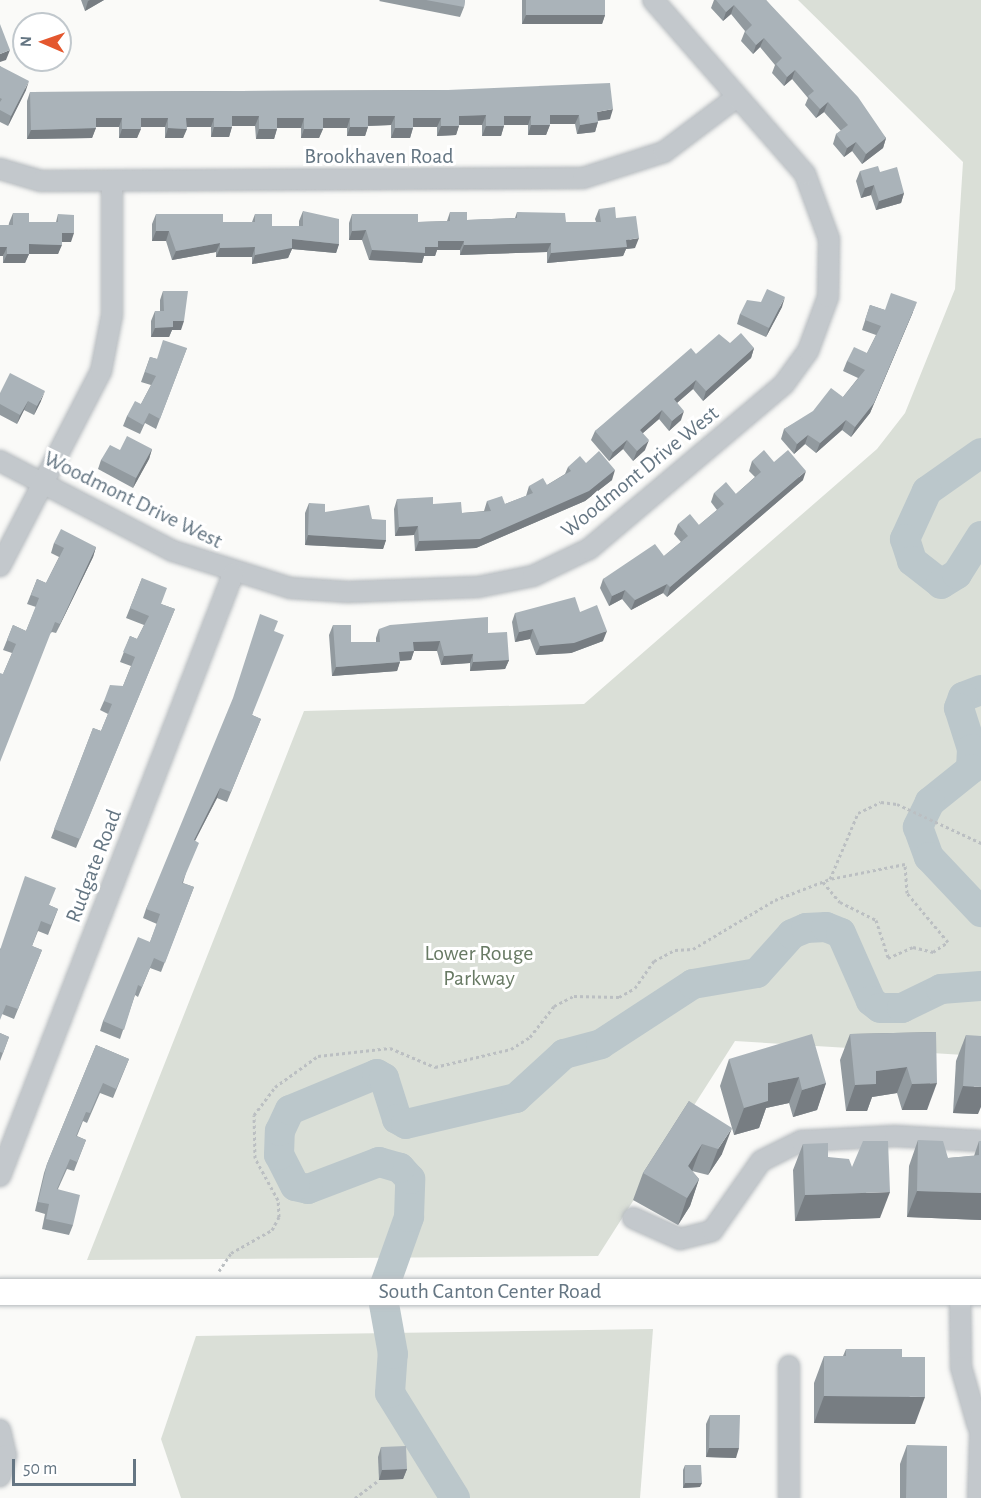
<!DOCTYPE html>
<style>
body{margin:0}
#map{position:relative;width:981px;height:1498px;overflow:hidden;background:#fafaf8;font-family:"Alegreya Sans",sans-serif}
div>[style]{position:absolute}
.green>*{inset:0;background:#dadfd7}
.river>*{height:30px;margin:-15px;padding:0 15px;transform-origin:15px;border-radius:15px;background:#bbc7cb}
.path>*{height:3px;margin-top:-1.5px;transform-origin:0;background:repeating-linear-gradient(90deg,#bbbfc2 0 3px,transparent 0 6px)}
.roads{filter:drop-shadow(0 0 2px #b5babe) drop-shadow(0 0 2px #b5babe)}
.minor>*{height:20px;margin:-10px;padding:0 10px;transform-origin:10px;border-radius:10px;background:#c3c8cc}
.major>*{height:26px;margin:-13px;padding:0 13px;transform-origin:13px;border-radius:13px;background:#fff}
.wall>*{inset:0;background:#929a9f}
.shaded-wall>*{inset:0;background:#777d82}
.building>*{inset:0;background:#aab3b9}
span{translate:-50% -50%;white-space:nowrap;text-align:center;line-height:1.15;-webkit-text-stroke:6px #fff;paint-order:stroke}
.street-label{font-size:22px;color:#657683}
.park-label{font-size:22px;color:#687a64}
.north{position:absolute;left:12px;top:12px;width:60px;height:60px;box-sizing:border-box;background:#fff;border:2px solid #c1c8cd;border-radius:50%;rotate:272deg;font-size:16px;font-weight:700;line-height:24px;text-align:center;color:#657683}
.north::after{content:'';display:block;margin:auto;width:21px;height:27px;background:#e4572e;clip-path:polygon(50% 0,100% 100%,50% 72%,0 100%)}
.scale{position:absolute;left:12px;top:1459px;width:124px;height:27px;box-sizing:border-box;border:3px solid #657683;border-top:0;padding-left:8px;font-size:18px;line-height:21px;white-space:nowrap;color:#657683;-webkit-text-stroke:4px #fff;paint-order:stroke}
</style>
<div id="map">
<div class="green">
<i style="clip-path:polygon(798px 0,981px 0,981px 1056px,735px 1041px,598px 1256px,87px 1260px,304px 711px,584px 704px,877px 449px,905px 413px,955px 289px,963px 162px)"></i>
<i style="clip-path:polygon(653px 1329px,640px 1498px,181px 1498px,161px 1439px,196px 1336px)"></i>
</div>
<div class="river">
<i style="left:981px;top:453px;width:66px;rotate:144.9deg"></i>
<i style="left:927px;top:491px;width:53px;rotate:114.6deg"></i>
<i style="left:905px;top:539px;width:23px;rotate:72deg"></i>
<i style="left:912px;top:561px;width:37px;rotate:38deg"></i>
<i style="left:941px;top:584px;width:19px;rotate:-32deg"></i>
<i style="left:957px;top:574px;width:45px;rotate:-57.7deg"></i>
<i style="left:981px;top:690px;width:19px;rotate:159deg"></i>
<i style="left:963px;top:697px;width:12px;rotate:110deg"></i>
<i style="left:959px;top:708px;width:43px;rotate:72.4deg"></i>
<i style="left:972px;top:749px;width:20px;rotate:93deg"></i>
<i style="left:971px;top:769px;width:53px;rotate:141.2deg"></i>
<i style="left:930px;top:802px;width:28px;rotate:116deg"></i>
<i style="left:918px;top:827px;width:32px;rotate:70deg"></i>
<i style="left:929px;top:857px;width:76px;rotate:46.6deg"></i>
<i style="left:455px;top:1498px;width:123px;rotate:-121.8deg"></i>
<i style="left:390px;top:1393px;width:39px;rotate:-86deg"></i>
<i style="left:393px;top:1354px;width:62px;rotate:-100.2deg"></i>
<i style="left:382px;top:1293px;width:81px;rotate:-70.4deg"></i>
<i style="left:409px;top:1217px;width:38px;rotate:-88deg"></i>
<i style="left:410px;top:1179px;width:15px;rotate:-132deg"></i>
<i style="left:400px;top:1168px;width:22px;rotate:-164deg"></i>
<i style="left:379px;top:1162px;width:76px;rotate:159.2deg"></i>
<i style="left:308px;top:1189px;width:13px;rotate:-167deg"></i>
<i style="left:295px;top:1186px;width:35px;rotate:-117deg"></i>
<i style="left:279px;top:1155px;width:24px;rotate:-88deg"></i>
<i style="left:280px;top:1131px;width:23px;rotate:-65deg"></i>
<i style="left:290px;top:1110px;width:94px;rotate:-22.5deg"></i>
<i style="left:377px;top:1074px;width:8px;rotate:30deg"></i>
<i style="left:384px;top:1078px;width:43px;rotate:72.4deg"></i>
<i style="left:397px;top:1119px;width:10px;rotate:29deg"></i>
<i style="left:406px;top:1124px;width:113px;rotate:-13.3deg"></i>
<i style="left:516px;top:1098px;width:65px;rotate:-42.5deg"></i>
<i style="left:564px;top:1054px;width:38px;rotate:-15deg"></i>
<i style="left:601px;top:1044px;width:110px;rotate:-33.1deg"></i>
<i style="left:693px;top:984px;width:65px;rotate:-9.8deg"></i>
<i style="left:757px;top:973px;width:52px;rotate:-48.1deg"></i>
<i style="left:792px;top:934px;width:15px;rotate:-23deg"></i>
<i style="left:806px;top:928px;width:20px;rotate:-3deg"></i>
<i style="left:826px;top:927px;width:16px;rotate:22deg"></i>
<i style="left:841px;top:933px;width:74px;rotate:66.2deg"></i>
<i style="left:871px;top:1001px;width:11px;rotate:38deg"></i>
<i style="left:880px;top:1008px;width:22px"></i>
<i style="left:902px;top:1008px;width:43px;rotate:-26deg"></i>
<i style="left:941px;top:989px;width:40px;rotate:-4.3deg"></i>
</div>
<div class="path">
<i style="left:823px;top:882px;width:26px;rotate:50deg"></i>
<i style="left:840px;top:902px;width:40px;rotate:26.6deg"></i>
<i style="left:876px;top:920px;width:40px;rotate:72deg"></i>
<i style="left:888px;top:958px;width:27px;rotate:-24deg"></i>
<i style="left:913px;top:947px;width:21px;rotate:14deg"></i>
<i style="left:933px;top:952px;width:18px;rotate:-34deg"></i>
<i style="left:948px;top:942px;width:64px;rotate:-129.9deg"></i>
<i style="left:907px;top:893px;width:29px;rotate:-94deg"></i>
<i style="left:905px;top:864px;width:76px;rotate:168.7deg"></i>
<i style="left:219px;top:1271px;width:22px;rotate:-56deg"></i>
<i style="left:231px;top:1253px;width:47px;rotate:-29.3deg"></i>
<i style="left:272px;top:1230px;width:15px;rotate:-62deg"></i>
<i style="left:279px;top:1217px;width:17px;rotate:-93deg"></i>
<i style="left:278px;top:1200px;width:48px;rotate:-118.7deg"></i>
<i style="left:255px;top:1158px;width:43px;rotate:-91.3deg"></i>
<i style="left:254px;top:1115px;width:35px;rotate:-53deg"></i>
<i style="left:275px;top:1087px;width:53px;rotate:-35.8deg"></i>
<i style="left:318px;top:1056px;width:72px;rotate:-6.3deg"></i>
<i style="left:390px;top:1048px;width:49px;rotate:22.9deg"></i>
<i style="left:435px;top:1067px;width:78px;rotate:-13.3deg"></i>
<i style="left:511px;top:1049px;width:22px;rotate:-32deg"></i>
<i style="left:530px;top:1037px;width:39px;rotate:-52deg"></i>
<i style="left:554px;top:1006px;width:22px;rotate:-27deg"></i>
<i style="left:574px;top:996px;width:45px;rotate:1.3deg"></i>
<i style="left:619px;top:997px;width:18px;rotate:-29deg"></i>
<i style="left:635px;top:988px;width:33px;rotate:-55deg"></i>
<i style="left:654px;top:961px;width:24px;rotate:-28deg"></i>
<i style="left:675px;top:950px;width:18px;rotate:-3deg"></i>
<i style="left:693px;top:949px;width:96px;rotate:-30.9deg"></i>
<i style="left:775px;top:900px;width:59px;rotate:-20.9deg"></i>
<i style="left:830px;top:879px;width:72px;rotate:-67deg"></i>
<i style="left:858px;top:813px;width:25px;rotate:-26deg"></i>
<i style="left:881px;top:802px;width:16px;rotate:7deg"></i>
<i style="left:897px;top:804px;width:93px;rotate:24.9deg"></i>
<i style="left:355px;top:1498px;width:30px;rotate:-37deg"></i>
</div>
<div class="roads">
<div class="minor">
<i style="left:0;top:169px;width:43px;rotate:16.3deg"></i>
<i style="left:41px;top:181px;width:542px;rotate:-0.32deg"></i>
<i style="left:583px;top:178px;width:85px;rotate:-17.8deg"></i>
<i style="left:664px;top:152px;width:91px;rotate:-37deg"></i>
<i style="left:0;top:461px;width:195px;rotate:27.5deg"></i>
<i style="left:173px;top:551px;width:123px;rotate:17.5deg"></i>
<i style="left:290px;top:588px;width:58px;rotate:3.9deg"></i>
<i style="left:348px;top:592px;width:130px;rotate:-2.2deg"></i>
<i style="left:478px;top:587px;width:56px;rotate:-11.3deg"></i>
<i style="left:533px;top:576px;width:62px;rotate:-25.7deg"></i>
<i style="left:589px;top:549px;width:255px;rotate:-40.2deg"></i>
<i style="left:784px;top:384px;width:41px;rotate:-54deg"></i>
<i style="left:808px;top:351px;width:58px;rotate:-69.7deg"></i>
<i style="left:828px;top:297px;width:58px;rotate:-89deg"></i>
<i style="left:829px;top:239px;width:69px;rotate:-110.3deg"></i>
<i style="left:805px;top:174px;width:231px;rotate:-131.1deg"></i>
<i style="left:0;top:566px;width:220px;rotate:-62.6deg"></i>
<i style="left:101px;top:371px;width:57px;rotate:-78.9deg"></i>
<i style="left:112px;top:315px;width:133px;rotate:-90deg"></i>
<i style="left:0;top:1176px;width:646px;rotate:-68.84deg"></i>
<i style="left:633px;top:1218px;width:51px;rotate:24.1deg"></i>
<i style="left:680px;top:1239px;width:33px;rotate:-14deg"></i>
<i style="left:712px;top:1231px;width:85px;rotate:-55deg"></i>
<i style="left:761px;top:1161px;width:45px;rotate:-26.6deg"></i>
<i style="left:801px;top:1141px;width:94px;rotate:-3deg"></i>
<i style="left:895px;top:1136px;width:86px;rotate:3.3deg"></i>
<i style="left:960px;top:1292px;width:75px;rotate:89.2deg"></i>
<i style="left:961px;top:1367px;width:61px;rotate:73.9deg"></i>
<i style="left:789px;top:1366px;width:132px;rotate:90deg"></i>
<i style="left:0;top:1430px;width:26px;rotate:77deg"></i>
<i style="left:6px;top:1455px;width:22px;rotate:106deg"></i>
<i style="left:978px;top:1498px;width:84px;rotate:-88deg"></i>
</div>
<div class="major">
<i style="left:0;top:1292px;width:981px"></i>
</div>
</div>
<div class="wall">
<i style="clip-path:polygon(81px 0,104px 0,85px 11px)"></i>
<i style="clip-path:polygon(380px 0,465px 0,464px 7px,460px 17px,379px 1px)"></i>
<i style="clip-path:polygon(522px 0,605px 0,605px 15px,602px 24px,522px 24px)"></i>
<i style="clip-path:polygon(714px 0,766px 0,886px 138px,883px 148px,862px 164px,852px 151px,844px 157px,833px 144px,836px 134px,841px 131px,824px 112px,816px 118px,805px 105px,808px 98px,792px 79px,784px 86px,772px 73px,775px 65px,760px 47px,753px 54px,741px 41px,745px 31px,731px 14px,723px 21px,711px 8px)"></i>
<i style="clip-path:polygon(0 66px,26px 90px,8px 126px,0 122px)"></i>
<i style="clip-path:polygon(448px 90px,610px 119px,598px 121px,595px 132px,577px 134px,575px 124px,550px 124px,546px 135px,528px 135px,528px 125px,504px 125px,501px 136px,482px 136px,482px 125px,459px 125px,456px 135px,437px 136px,437px 127px,413px 127px,410px 138px,391px 138px,391px 125px,368px 126px,365px 136px,347px 136px,347px 128px,323px 128px,319px 138px,301px 138px,301px 128px,277px 128px,274px 139px,256px 139px,255px 126px,232px 126px,229px 137px,211px 137px,211px 127px,187px 127px,183px 138px,165px 138px,165px 127px,141px 127px,137px 138px,119px 138px,119px 127px,96px 127px,92px 138px,27px 139px,27px 101px,30px 92px)"></i>
<i style="clip-path:polygon(860px 171px,904px 193px,901px 203px,876px 210px,871px 195px,861px 198px,856px 181px)"></i>
<i style="clip-path:polygon(599px 209px,616px 218px,635px 248px,626px 249px,623px 256px,547px 263px,547px 252px,460px 255px,460px 250px,437px 250px,435px 256px,424px 256px,422px 263px,369px 260px,362px 240px,349px 240px,349px 223px,352px 214px,418px 222px,447px 221px,450px 212px,467px 220px,515px 218px,517px 212px,566px 222px,596px 222px,595px 219px)"></i>
<i style="clip-path:polygon(303px 211px,339px 244px,336px 253px,292px 249px,288px 258px,252px 264px,252px 257px,216px 257px,216px 252px,172px 260px,166px 241px,152px 241px,152px 224px,156px 214px,223px 222px,252px 222px,255px 214px,272px 226px,299px 226px,299px 221px)"></i>
<i style="clip-path:polygon(13px 213px,29px 222px,56px 222px,58px 214px,71px 242px,62px 242px,58px 254px,29px 254px,25px 263px,3px 263px,3px 256px,9px 223px)"></i>
<i style="clip-path:polygon(163px 291px,181px 330px,172px 330px,169px 337px,151px 337px,151px 321px,155px 311px,160px 311px,160px 300px)"></i>
<i style="clip-path:polygon(870px 305px,885px 310px,913px 312px,870px 413px,851px 437px,842px 430px,816px 453px,805px 444px,794px 454px,781px 439px,784px 429px,843px 397px,858px 378px,843px 371px,847px 361px,867px 353px,876px 335px,862px 330px)"></i>
<i style="clip-path:polygon(782px 307px,766px 337px,737px 324px,740px 314px)"></i>
<i style="clip-path:polygon(730px 343px,754px 348px,751px 358px,703px 401px,693px 389px,677px 403px,681px 420px,669px 431px,659px 419px,643px 433px,645px 450px,633px 461px,623px 449px,609px 461px,591px 440px,595px 431px,696px 354px)"></i>
<i style="clip-path:polygon(187px 348px,156px 429px,145px 423px,140px 434px,123px 426px,127px 416px,141px 404px,151px 385px,141px 382px,150px 357px,157px 359px)"></i>
<i style="clip-path:polygon(0 393px,41px 401px,34px 415px,24px 410px,17px 424px,0 415px)"></i>
<i style="clip-path:polygon(152px 449px,149px 459px,133px 488px,98px 469px,101px 460px,120px 450px)"></i>
<i style="clip-path:polygon(752px 461px,774px 462px,803px 480px,667px 597px,663px 593px,631px 610px,622px 599px,609px 606px,600px 588px,603px 579px,664px 556px,681px 542px,674px 534px,678px 524px,699px 525px,717px 510px,711px 502px,714px 493px,736px 494px,755px 477px,749px 471px)"></i>
<i style="clip-path:polygon(586px 463px,612px 480px,585px 501px,476px 548px,415px 551px,414px 535px,395px 536px,394px 509px,397px 499px,433px 504px,462px 513px,484px 511px,487px 501px,505px 504px,526px 496px,529px 486px,547px 485px,565px 474px,568px 467px)"></i>
<i style="clip-path:polygon(309px 503px,325px 512px,372px 519px,386px 540px,383px 549px,305px 545px,305px 513px)"></i>
<i style="clip-path:polygon(54px 543px,96px 547px,93px 557px,56px 633px,52px 632px,3px 674px,12px 653px,3px 650px,13px 625px,26px 631px,36px 607px,27px 604px,37px 579px,46px 583px,59px 557px,51px 553px)"></i>
<i style="clip-path:polygon(142px 578px,161px 604px,175px 609px,76px 848px,51px 838px,93px 728px,101px 731px,108px 714px,100px 710px,104px 701px,123px 686px,131px 666px,120px 662px,130px 636px,137px 639px,144px 625px,126px 618px)"></i>
<i style="clip-path:polygon(580px 612px,603px 641px,571px 653px,536px 655px,530px 639px,515px 642px,512px 622px,515px 613px)"></i>
<i style="clip-path:polygon(333px 625px,351px 642px,376px 642px,376px 638px,379px 629px,488px 633px,509px 660px,505px 669px,470px 671px,470px 663px,441px 665px,437px 651px,414px 651px,411px 660px,400px 661px,397px 671px,332px 676px,329px 635px)"></i>
<i style="clip-path:polygon(274px 631px,252px 715px,261px 719px,227px 802px,217px 798px,195px 841px,183px 883px,194px 887px,161px 972px,150px 968px,138px 997px,135px 995px,120px 1039px,100px 1031px,103px 1021px,150px 942px,157px 924px,143px 918px,146px 909px)"></i>
<i style="clip-path:polygon(49px 905px,58px 909px,48px 935px,38px 931px,32px 946px,42px 950px,14px 1019px,2px 1014px,0 949px)"></i>
<i style="clip-path:polygon(936px 1032px,927px 1110px,902px 1110px,897px 1093px,872px 1097px,867px 1111px,846px 1111px,840px 1060px,850px 1034px)"></i>
<i style="clip-path:polygon(0 1033px,9px 1037px,0 1061px)"></i>
<i style="clip-path:polygon(966px 1035px,978px 1114px,953px 1113px,956px 1061px)"></i>
<i style="clip-path:polygon(96px 1045px,129px 1059px,113px 1098px,100px 1093px,87px 1123px,83px 1121px,77px 1136px,86px 1140px,74px 1171px,67px 1169px,58px 1189px,73px 1225px,69px 1235px,42px 1229px,45px 1214px,35px 1211px,44px 1173px,47px 1164px)"></i>
<i style="clip-path:polygon(729px 1059px,826px 1083px,817px 1110px,793px 1117px,789px 1103px,766px 1108px,759px 1128px,734px 1135px,720px 1086px)"></i>
<i style="clip-path:polygon(689px 1101px,722px 1154px,708px 1175px,692px 1171px,699px 1179px,690px 1206px,678px 1225px,633px 1200px,643px 1173px)"></i>
<i style="clip-path:polygon(918px 1140px,948px 1158px,974px 1156px,979px 1141px,981px 1141px,981px 1220px,907px 1217px,909px 1166px)"></i>
<i style="clip-path:polygon(803px 1144px,828px 1157px,852px 1167px,880px 1218px,795px 1221px,793px 1170px)"></i>
<i style="clip-path:polygon(846px 1349px,902px 1357px,915px 1424px,814px 1423px,814px 1383px,824px 1356px,843px 1356px)"></i>
<i style="clip-path:polygon(710px 1415px,736px 1458px,706px 1457px,706px 1424px)"></i>
<i style="clip-path:polygon(907px 1445px,947px 1498px,900px 1498px,900px 1464px)"></i>
<i style="clip-path:polygon(381px 1447px,407px 1469px,403px 1479px,379px 1480px,378px 1457px)"></i>
<i style="clip-path:polygon(685px 1465px,700px 1487px,683px 1488px,683px 1470px)"></i>
</div>
<div class="shaded-wall">
<i style="clip-path:polygon(90px 0,104px 0,85px 11px,88px 1px)"></i>
<i style="clip-path:polygon(734px 5px,731px 14px,723px 21px,726px 12px)"></i>
<i style="clip-path:polygon(526px 15px,605px 15px,602px 24px,522px 24px)"></i>
<i style="clip-path:polygon(764px 38px,760px 47px,753px 54px,756px 45px)"></i>
<i style="clip-path:polygon(10px 50px,6px 60px,0 62px,0 54px)"></i>
<i style="clip-path:polygon(795px 70px,792px 79px,784px 86px,787px 77px)"></i>
<i style="clip-path:polygon(29px 81px,26px 90px,8px 126px,11px 116px)"></i>
<i style="clip-path:polygon(828px 102px,824px 112px,816px 118px,820px 109px)"></i>
<i style="clip-path:polygon(613px 109px,610px 119px,593px 121px,597px 112px)"></i>
<i style="clip-path:polygon(486px 115px,482px 125px,456px 125px,459px 116px)"></i>
<i style="clip-path:polygon(550px 115px,579px 115px,575px 124px,546px 124px)"></i>
<i style="clip-path:polygon(232px 116px,259px 116px,255px 126px,229px 126px)"></i>
<i style="clip-path:polygon(368px 116px,395px 116px,391px 125px,365px 126px)"></i>
<i style="clip-path:polygon(504px 116px,531px 116px,528px 125px,501px 125px)"></i>
<i style="clip-path:polygon(96px 118px,122px 118px,119px 127px,92px 127px)"></i>
<i style="clip-path:polygon(141px 118px,168px 118px,165px 127px,137px 127px)"></i>
<i style="clip-path:polygon(186px 118px,214px 118px,211px 127px,183px 127px)"></i>
<i style="clip-path:polygon(277px 118px,304px 118px,301px 128px,274px 128px)"></i>
<i style="clip-path:polygon(323px 118px,350px 118px,347px 128px,319px 128px)"></i>
<i style="clip-path:polygon(413px 118px,441px 118px,437px 127px,410px 127px)"></i>
<i style="clip-path:polygon(598px 122px,595px 132px,577px 134px,580px 125px)"></i>
<i style="clip-path:polygon(531px 125px,550px 125px,546px 135px,528px 135px)"></i>
<i style="clip-path:polygon(441px 126px,459px 126px,456px 135px,437px 136px)"></i>
<i style="clip-path:polygon(486px 126px,504px 126px,501px 136px,482px 136px)"></i>
<i style="clip-path:polygon(214px 127px,232px 127px,229px 137px,211px 137px)"></i>
<i style="clip-path:polygon(350px 127px,368px 127px,365px 136px,347px 136px)"></i>
<i style="clip-path:polygon(96px 128px,92px 138px,27px 139px,31px 130px)"></i>
<i style="clip-path:polygon(168px 128px,187px 129px,183px 138px,165px 138px)"></i>
<i style="clip-path:polygon(395px 128px,413px 128px,410px 138px,391px 138px)"></i>
<i style="clip-path:polygon(122px 129px,141px 129px,137px 138px,119px 138px)"></i>
<i style="clip-path:polygon(259px 129px,277px 129px,274px 139px,256px 139px)"></i>
<i style="clip-path:polygon(304px 129px,323px 129px,319px 138px,301px 138px)"></i>
<i style="clip-path:polygon(886px 138px,883px 148px,862px 164px,866px 154px)"></i>
<i style="clip-path:polygon(856px 142px,852px 151px,844px 157px,847px 148px)"></i>
<i style="clip-path:polygon(874px 185px,871px 195px,861px 198px,865px 188px)"></i>
<i style="clip-path:polygon(904px 193px,901px 203px,876px 210px,879px 201px)"></i>
<i style="clip-path:polygon(366px 230px,362px 240px,349px 240px,352px 231px)"></i>
<i style="clip-path:polygon(156px 231px,169px 231px,166px 241px,152px 241px)"></i>
<i style="clip-path:polygon(62px 233px,74px 233px,71px 242px,58px 242px)"></i>
<i style="clip-path:polygon(639px 238px,635px 248px,626px 249px,623px 256px,547px 263px,551px 253px)"></i>
<i style="clip-path:polygon(292px 239px,339px 244px,336px 253px,292px 249px,288px 258px,252px 264px,255px 255px)"></i>
<i style="clip-path:polygon(438px 241px,464px 241px,460px 250px,437px 250px,435px 256px,424px 256px,422px 263px,369px 260px,372px 250px,425px 247px)"></i>
<i style="clip-path:polygon(220px 243px,216px 252px,172px 260px,176px 251px)"></i>
<i style="clip-path:polygon(551px 243px,547px 252px,460px 255px,464px 245px)"></i>
<i style="clip-path:polygon(29px 244px,62px 245px,58px 254px,29px 254px,25px 263px,3px 263px,7px 254px)"></i>
<i style="clip-path:polygon(0 247px,7px 247px,3px 256px,0 256px)"></i>
<i style="clip-path:polygon(255px 247px,252px 257px,216px 257px,220px 248px)"></i>
<i style="clip-path:polygon(785px 297px,782px 307px,766px 337px,769px 328px)"></i>
<i style="clip-path:polygon(917px 302px,870px 413px,851px 437px,855px 427px)"></i>
<i style="clip-path:polygon(173px 321px,184px 321px,181px 330px,172px 330px,169px 337px,151px 337px,155px 328px)"></i>
<i style="clip-path:polygon(754px 348px,751px 358px,703px 401px,706px 391px)"></i>
<i style="clip-path:polygon(696px 380px,693px 389px,671px 408px,674px 399px)"></i>
<i style="clip-path:polygon(45px 391px,41px 401px,34px 415px,37px 406px)"></i>
<i style="clip-path:polygon(28px 401px,24px 410px,17px 424px,20px 415px)"></i>
<i style="clip-path:polygon(662px 410px,659px 419px,636px 439px,640px 430px)"></i>
<i style="clip-path:polygon(684px 411px,681px 420px,669px 431px,672px 421px)"></i>
<i style="clip-path:polygon(846px 420px,842px 430px,816px 453px,820px 443px)"></i>
<i style="clip-path:polygon(808px 435px,805px 444px,794px 454px,797px 444px)"></i>
<i style="clip-path:polygon(627px 440px,623px 449px,609px 461px,613px 452px)"></i>
<i style="clip-path:polygon(649px 440px,645px 450px,633px 461px,637px 451px)"></i>
<i style="clip-path:polygon(152px 449px,149px 459px,133px 488px,136px 478px)"></i>
<i style="clip-path:polygon(615px 470px,612px 480px,585px 501px,476px 548px,415px 551px,419px 541px)"></i>
<i style="clip-path:polygon(806px 471px,803px 480px,667px 597px,670px 587px)"></i>
<i style="clip-path:polygon(418px 526px,414px 535px,395px 536px,399px 527px)"></i>
<i style="clip-path:polygon(308px 535px,386px 540px,383px 549px,305px 545px)"></i>
<i style="clip-path:polygon(96px 547px,93px 557px,56px 633px,60px 624px)"></i>
<i style="clip-path:polygon(667px 584px,663px 593px,631px 610px,635px 600px)"></i>
<i style="clip-path:polygon(625px 590px,622px 599px,609px 606px,612px 596px)"></i>
<i style="clip-path:polygon(533px 629px,530px 639px,515px 642px,519px 632px)"></i>
<i style="clip-path:polygon(607px 631px,603px 641px,571px 653px,536px 655px,540px 646px)"></i>
<i style="clip-path:polygon(440px 641px,437px 651px,414px 651px,411px 660px,396px 661px,399px 652px,413px 642px)"></i>
<i style="clip-path:polygon(473px 654px,470px 663px,441px 665px,444px 656px)"></i>
<i style="clip-path:polygon(509px 660px,505px 669px,470px 671px,473px 662px)"></i>
<i style="clip-path:polygon(400px 662px,397px 671px,332px 676px,336px 667px)"></i>
<i style="clip-path:polygon(220px 788px,217px 798px,190px 850px,194px 840px)"></i>
<i style="clip-path:polygon(907px 1067px,897px 1093px,872px 1097px,867px 1111px,846px 1111px,855px 1085px,876px 1071px)"></i>
<i style="clip-path:polygon(799px 1077px,789px 1103px,766px 1108px,759px 1128px,734px 1135px,744px 1108px,768px 1083px)"></i>
<i style="clip-path:polygon(826px 1083px,817px 1110px,793px 1117px,802px 1090px)"></i>
<i style="clip-path:polygon(937px 1083px,927px 1110px,902px 1110px,912px 1084px)"></i>
<i style="clip-path:polygon(963px 1086px,981px 1087px,981px 1107px,978px 1114px,953px 1113px)"></i>
<i style="clip-path:polygon(732px 1128px,722px 1154px,708px 1175px,718px 1149px)"></i>
<i style="clip-path:polygon(702px 1144px,692px 1171px,688px 1166px)"></i>
<i style="clip-path:polygon(699px 1179px,690px 1206px,678px 1225px,687px 1198px)"></i>
<i style="clip-path:polygon(917px 1191px,981px 1193px,981px 1220px,907px 1217px)"></i>
<i style="clip-path:polygon(890px 1192px,880px 1218px,795px 1221px,805px 1195px)"></i>
<i style="clip-path:polygon(824px 1396px,925px 1397px,915px 1424px,814px 1423px)"></i>
<i style="clip-path:polygon(709px 1448px,739px 1448px,736px 1458px,706px 1457px)"></i>
<i style="clip-path:polygon(407px 1469px,403px 1479px,379px 1480px,382px 1470px)"></i>
<i style="clip-path:polygon(685px 1483px,702px 1483px,700px 1487px,683px 1488px)"></i>
</div>
<div class="building">
<i style="clip-path:polygon(426px 0,465px 0,464px 7px)"></i>
<i style="clip-path:polygon(526px 0,605px 0,605px 15px,526px 15px)"></i>
<i style="clip-path:polygon(716px 0,766px 0,858px 97px,886px 138px,866px 154px,856px 142px,847px 148px,836px 134px,848px 125px,828px 102px,820px 109px,808px 96px,814px 91px,795px 70px,787px 77px,776px 64px,782px 58px,764px 38px,756px 45px,745px 32px,752px 25px,734px 5px,726px 12px)"></i>
<i style="clip-path:polygon(0 24px,10px 50px,0 54px)"></i>
<i style="clip-path:polygon(0 66px,29px 81px,11px 116px,0 110px,0 102px,2px 99px,0 98px)"></i>
<i style="clip-path:polygon(610px 83px,613px 109px,597px 112px,598px 122px,580px 125px,579px 115px,550px 115px,550px 125px,531px 125px,531px 116px,504px 116px,504px 126px,486px 126px,486px 115px,459px 116px,459px 126px,441px 126px,441px 118px,413px 118px,413px 128px,395px 128px,395px 116px,368px 116px,368px 127px,350px 127px,350px 118px,323px 118px,323px 129px,304px 129px,304px 118px,277px 118px,277px 129px,259px 129px,259px 116px,232px 116px,232px 127px,214px 127px,214px 118px,186px 118px,187px 129px,168px 128px,168px 118px,141px 118px,141px 129px,122px 129px,122px 118px,96px 118px,96px 128px,31px 130px,30px 92px,448px 90px)"></i>
<i style="clip-path:polygon(878px 166px,880px 172px,897px 167px,904px 193px,879px 201px,874px 185px,865px 188px,860px 171px)"></i>
<i style="clip-path:polygon(615px 207px,616px 218px,636px 216px,639px 238px,626px 240px,627px 247px,551px 253px,551px 243px,464px 245px,464px 241px,438px 241px,438px 247px,425px 247px,425px 253px,372px 250px,366px 230px,352px 231px,352px 214px,418px 214px,418px 222px,450px 221px,450px 212px,467px 212px,467px 220px,517px 218px,517px 212px,565px 213px,566px 222px,601px 222px,599px 209px)"></i>
<i style="clip-path:polygon(303px 211px,339px 219px,339px 244px,292px 239px,292px 248px,255px 255px,255px 247px,220px 248px,220px 243px,176px 251px,169px 231px,156px 231px,156px 214px,223px 214px,223px 222px,255px 222px,255px 214px,272px 214px,272px 226px,303px 226px)"></i>
<i style="clip-path:polygon(13px 213px,29px 213px,29px 222px,58px 222px,58px 214px,74px 215px,74px 233px,62px 233px,62px 245px,29px 244px,29px 254px,7px 254px,7px 247px,0 247px,0 225px,13px 225px)"></i>
<i style="clip-path:polygon(767px 289px,785px 297px,769px 328px,740px 314px,747px 300px,761px 302px)"></i>
<i style="clip-path:polygon(163px 291px,188px 291px,184px 321px,173px 321px,173px 327px,155px 328px,155px 311px,164px 311px)"></i>
<i style="clip-path:polygon(891px 293px,917px 302px,874px 403px,855px 427px,846px 420px,820px 443px,808px 435px,797px 444px,784px 429px,813px 411px,831px 388px,843px 397px,865px 370px,847px 361px,854px 347px,867px 353px,881px 326px,865px 320px,870px 305px,885px 310px)"></i>
<i style="clip-path:polygon(741px 333px,754px 348px,706px 391px,696px 380px,674px 399px,684px 411px,672px 421px,662px 410px,640px 430px,649px 440px,637px 451px,627px 440px,613px 452px,595px 431px,691px 348px,696px 354px,719px 334px,730px 343px)"></i>
<i style="clip-path:polygon(163px 340px,187px 348px,160px 419px,149px 413px,143px 425px,127px 416px,135px 401px,141px 404px,156px 376px,145px 372px,150px 357px,157px 359px)"></i>
<i style="clip-path:polygon(10px 373px,45px 391px,37px 406px,28px 401px,20px 415px,0 404px,0 393px)"></i>
<i style="clip-path:polygon(127px 436px,152px 449px,136px 478px,101px 460px,110px 445px,120px 450px)"></i>
<i style="clip-path:polygon(764px 450px,774px 462px,788px 450px,806px 471px,670px 587px,667px 584px,635px 600px,625px 590px,612px 596px,603px 579px,655px 544px,664px 556px,688px 536px,678px 524px,690px 514px,699px 525px,724px 504px,714px 493px,726px 482px,736px 494px,761px 472px,752px 461px)"></i>
<i style="clip-path:polygon(599px 451px,615px 470px,589px 491px,480px 539px,419px 541px,418px 526px,399px 527px,397px 499px,433px 497px,433px 504px,461px 502px,462px 513px,491px 511px,487px 501px,502px 496px,505px 504px,533px 493px,529px 486px,543px 478px,547px 485px,571px 471px,568px 467px,580px 456px,586px 463px)"></i>
<i style="clip-path:polygon(309px 503px,325px 504px,325px 512px,369px 505px,372px 519px,386px 520px,386px 540px,308px 535px)"></i>
<i style="clip-path:polygon(61px 529px,96px 547px,60px 624px,55px 622px,0 762px,0 673px,3px 674px,16px 644px,7px 640px,13px 625px,26px 631px,39px 598px,31px 595px,37px 579px,46px 583px,64px 548px,54px 543px)"></i>
<i style="clip-path:polygon(142px 578px,167px 588px,161px 604px,175px 609px,80px 839px,54px 829px,93px 728px,101px 731px,112px 704px,104px 701px,110px 685px,123px 686px,135px 657px,123px 652px,130px 636px,137px 639px,149px 616px,130px 608px)"></i>
<i style="clip-path:polygon(575px 597px,580px 612px,597px 605px,607px 631px,574px 643px,540px 646px,533px 629px,519px 632px,515px 613px)"></i>
<i style="clip-path:polygon(260px 614px,278px 621px,274px 631px,284px 635px,252px 715px,261px 719px,231px 792px,220px 788px,194px 840px,199px 843px,182px 883px,194px 887px,165px 963px,154px 958px,142px 987px,138px 985px,124px 1030px,103px 1021px,138px 937px,150px 942px,160px 914px,146px 909px,233px 698px)"></i>
<i style="clip-path:polygon(488px 617px,488px 633px,507px 632px,509px 660px,473px 662px,473px 654px,444px 656px,440px 641px,413px 642px,414px 651px,399px 652px,400px 662px,336px 667px,333px 625px,351px 625px,351px 642px,380px 642px,379px 629px,390px 625px)"></i>
<i style="clip-path:polygon(25px 876px,56px 888px,49px 905px,58px 909px,51px 925px,41px 921px,32px 946px,42px 950px,18px 1009px,6px 1005px,0 1020px,0 950px)"></i>
<i style="clip-path:polygon(936px 1032px,937px 1083px,912px 1084px,907px 1067px,876px 1071px,876px 1084px,855px 1085px,850px 1034px)"></i>
<i style="clip-path:polygon(0 1033px,9px 1037px,3px 1053px,0 1052px)"></i>
<i style="clip-path:polygon(812px 1034px,826px 1083px,802px 1090px,799px 1077px,768px 1083px,768px 1101px,744px 1108px,729px 1059px)"></i>
<i style="clip-path:polygon(966px 1035px,981px 1036px,981px 1087px,963px 1086px)"></i>
<i style="clip-path:polygon(96px 1045px,129px 1059px,116px 1089px,103px 1083px,90px 1113px,86px 1112px,76px 1136px,86px 1140px,77px 1162px,70px 1159px,57px 1189px,80px 1195px,73px 1225px,46px 1219px,49px 1204px,38px 1202px,47px 1164px)"></i>
<i style="clip-path:polygon(689px 1101px,732px 1128px,718px 1149px,702px 1144px,688px 1166px,699px 1179px,687px 1198px,643px 1173px)"></i>
<i style="clip-path:polygon(918px 1140px,943px 1141px,948px 1158px,979px 1155px,979px 1141px,981px 1141px,981px 1193px,917px 1191px)"></i>
<i style="clip-path:polygon(863px 1141px,888px 1141px,890px 1192px,805px 1195px,803px 1144px,828px 1143px,828px 1157px,849px 1159px,852px 1167px)"></i>
<i style="clip-path:polygon(846px 1349px,902px 1349px,902px 1357px,925px 1357px,925px 1397px,824px 1396px,824px 1356px,846px 1356px)"></i>
<i style="clip-path:polygon(710px 1415px,740px 1415px,739px 1448px,709px 1448px)"></i>
<i style="clip-path:polygon(907px 1445px,947px 1446px,947px 1498px,906px 1498px)"></i>
<i style="clip-path:polygon(406px 1446px,407px 1469px,382px 1470px,381px 1447px)"></i>
<i style="clip-path:polygon(685px 1465px,701px 1465px,702px 1483px,685px 1483px)"></i>
</div>
<div class="street-label">
<span style="left:379px;top:157px">Brookhaven Road</span>
<span style="left:640px;top:472px;rotate:-39deg">Woodmont Drive West</span>
<span style="left:133px;top:500px;rotate:26deg">Woodmont Drive West</span>
<span style="left:94px;top:866px;rotate:-69deg">Rudgate Road</span>
<span style="left:490px;top:1292px">South Canton Center Road</span>
</div>
<div class="park-label">
<span style="left:479px;top:966px">Lower Rouge<br>Parkway</span>
</div>
<div class="north">N</div>
<div class="scale">50 m</div>
</div>
